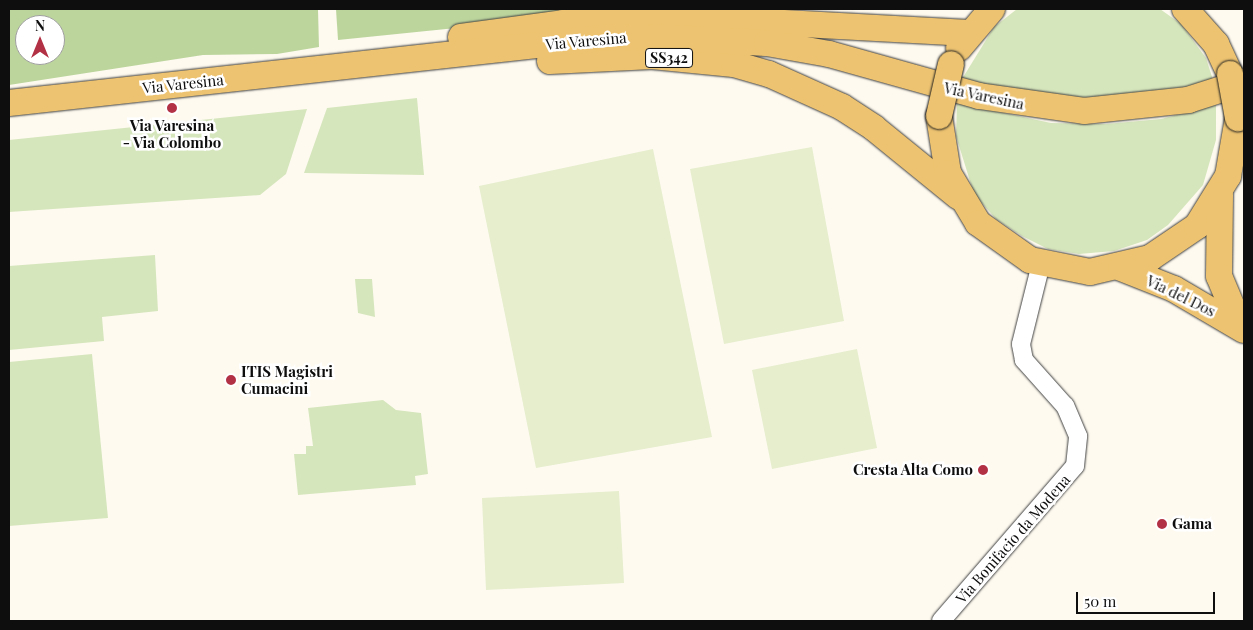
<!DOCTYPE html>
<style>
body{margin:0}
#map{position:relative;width:1253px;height:630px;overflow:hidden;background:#fefaf0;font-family:"Playfair Display",serif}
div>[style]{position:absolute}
.green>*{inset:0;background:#d6e6bc}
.forest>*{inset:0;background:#bcd59d}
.pitch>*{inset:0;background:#e6eecd}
.roads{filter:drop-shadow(0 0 1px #414141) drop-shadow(0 0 1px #414141)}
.minor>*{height:18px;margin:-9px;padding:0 9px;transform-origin:9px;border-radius:9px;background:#fff}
.primary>*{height:26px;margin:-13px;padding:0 13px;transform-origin:13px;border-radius:13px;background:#edc371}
.bridges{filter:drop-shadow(0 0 1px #1f1f1f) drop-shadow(0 0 1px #1f1f1f)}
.primary-bridge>*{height:26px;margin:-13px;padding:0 13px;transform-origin:13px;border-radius:13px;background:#edc371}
.dots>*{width:14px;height:14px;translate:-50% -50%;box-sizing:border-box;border:2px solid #fff;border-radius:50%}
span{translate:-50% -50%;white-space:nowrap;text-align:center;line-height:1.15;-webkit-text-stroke:5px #fff;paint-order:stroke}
.shield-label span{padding:1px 4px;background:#fff;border:1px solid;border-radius:4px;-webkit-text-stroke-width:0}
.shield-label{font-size:14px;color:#0e0e0e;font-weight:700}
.street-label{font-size:15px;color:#0e0e0e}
.poi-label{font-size:15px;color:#0e0e0e;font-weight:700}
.left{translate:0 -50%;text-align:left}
.right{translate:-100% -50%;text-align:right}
.frame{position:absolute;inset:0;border:10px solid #0e0e0e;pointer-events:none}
.north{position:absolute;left:15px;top:15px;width:50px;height:50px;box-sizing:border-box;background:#fff;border:1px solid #9f9f9f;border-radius:50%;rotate:0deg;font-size:14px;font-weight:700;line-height:20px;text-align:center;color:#0e0e0e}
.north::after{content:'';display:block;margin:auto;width:18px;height:22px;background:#b33144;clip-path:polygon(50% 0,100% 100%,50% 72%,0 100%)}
.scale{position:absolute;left:1076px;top:592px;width:139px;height:22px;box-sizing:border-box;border:2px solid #0e0e0e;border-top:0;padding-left:6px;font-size:15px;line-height:18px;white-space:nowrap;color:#0e0e0e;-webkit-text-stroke:4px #fff;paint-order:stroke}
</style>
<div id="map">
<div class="green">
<i style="clip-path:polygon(1017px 9px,1160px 9px,1181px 24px,1206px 58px,1213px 80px,1182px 90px,1084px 99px,996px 88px,962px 79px,994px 27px)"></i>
<i style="clip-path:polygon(417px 98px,424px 175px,304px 173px,327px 108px)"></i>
<i style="clip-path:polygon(957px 103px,1051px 123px,1106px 124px,1161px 119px,1216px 105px,1216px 140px,1203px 185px,1168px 225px,1147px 240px,1114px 251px,1079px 254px,1048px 249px,1022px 236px,996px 219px,974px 194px,956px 136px)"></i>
<i style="clip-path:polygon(307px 109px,286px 174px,260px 195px,9px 212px,9px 140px)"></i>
<i style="clip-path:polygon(155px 255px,158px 311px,102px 317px,104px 341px,9px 350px,9px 266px)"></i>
<i style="clip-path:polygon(355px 279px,372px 279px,375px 317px,358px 313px)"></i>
<i style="clip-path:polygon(92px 354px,108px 518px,9px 526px,9px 362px)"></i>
<i style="clip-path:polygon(383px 400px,396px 410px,421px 413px,428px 474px,415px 476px,416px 485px,298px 495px,294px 454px,306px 454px,306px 446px,313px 446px,308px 408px)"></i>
</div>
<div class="forest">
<i style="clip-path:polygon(evenodd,9px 9px,318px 9px,319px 47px,277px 54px,203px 55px,9px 85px,9px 9px,25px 25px,55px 25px,55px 55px,25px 55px,25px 25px)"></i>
<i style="clip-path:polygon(336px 9px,643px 9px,338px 40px)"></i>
</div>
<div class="pitch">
<i style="clip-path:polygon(812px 147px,844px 321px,724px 344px,690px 169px)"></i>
<i style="clip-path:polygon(653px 149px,712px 437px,536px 468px,479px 186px)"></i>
<i style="clip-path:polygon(857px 349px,877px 448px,772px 469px,752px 370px)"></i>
<i style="clip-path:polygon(619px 491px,624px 583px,486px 590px,482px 498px)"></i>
</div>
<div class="roads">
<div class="minor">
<i style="left:941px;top:621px;width:205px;rotate:-49.2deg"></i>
<i style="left:1075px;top:466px;width:30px;rotate:-84deg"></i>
<i style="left:1078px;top:436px;width:33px;rotate:-113deg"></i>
<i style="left:1065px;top:406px;width:62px;rotate:-131.7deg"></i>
<i style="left:1024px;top:360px;width:16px;rotate:-101deg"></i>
<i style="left:1021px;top:344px;width:82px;rotate:-76deg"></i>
</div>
<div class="primary">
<i style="left:1185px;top:9px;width:47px;rotate:48.5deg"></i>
<i style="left:1216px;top:44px;width:33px;rotate:65deg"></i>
<i style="left:461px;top:37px;width:103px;rotate:-7.8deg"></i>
<i style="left:563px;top:23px;width:110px;rotate:-3.1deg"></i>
<i style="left:673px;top:17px;width:296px;rotate:3.1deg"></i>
<i style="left:959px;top:48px;width:51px;rotate:-49.8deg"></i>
<i style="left:550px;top:61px;width:102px;rotate:-2.8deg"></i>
<i style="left:652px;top:56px;width:82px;rotate:5.6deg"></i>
<i style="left:734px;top:64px;width:36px;rotate:16deg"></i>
<i style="left:769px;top:74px;width:80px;rotate:24.3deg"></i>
<i style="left:842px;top:107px;width:38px;rotate:33deg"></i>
<i style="left:874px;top:128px;width:109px;rotate:39.1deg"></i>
<i style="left:9px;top:103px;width:596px;rotate:-6.27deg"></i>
<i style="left:601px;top:38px;width:54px;rotate:-1.1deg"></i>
<i style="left:655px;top:37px;width:112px;rotate:3.1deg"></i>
<i style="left:767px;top:43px;width:63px;rotate:10.1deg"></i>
<i style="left:829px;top:54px;width:156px;rotate:15.6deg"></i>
<i style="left:979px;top:96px;width:106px;rotate:8.1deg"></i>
<i style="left:1084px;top:111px;width:105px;rotate:-6deg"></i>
<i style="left:1188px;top:100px;width:59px;rotate:-17.8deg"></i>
<i style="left:939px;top:116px;width:58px;rotate:81deg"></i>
<i style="left:948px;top:173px;width:58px;rotate:59deg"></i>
<i style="left:978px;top:223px;width:64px;rotate:35.4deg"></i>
<i style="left:1030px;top:260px;width:61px;rotate:11.3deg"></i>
<i style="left:1090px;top:272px;width:62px;rotate:-13.1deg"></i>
<i style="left:1150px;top:258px;width:57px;rotate:-34.2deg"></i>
<i style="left:1197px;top:226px;width:59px;rotate:-58.2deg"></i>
<i style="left:1228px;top:176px;width:59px;rotate:-80.2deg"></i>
<i style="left:1220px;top:195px;width:81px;rotate:90.7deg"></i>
<i style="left:1219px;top:276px;width:54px;rotate:67.2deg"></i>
<i style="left:1121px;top:268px;width:57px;rotate:21.6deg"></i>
<i style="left:1174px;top:289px;width:81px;rotate:30.4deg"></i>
</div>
</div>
<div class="bridges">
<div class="primary-bridge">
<i style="left:1230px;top:74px;width:45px;rotate:79.7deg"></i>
<i style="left:939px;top:116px;width:53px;rotate:-77deg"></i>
</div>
</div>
<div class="dots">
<i style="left:172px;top:108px;background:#b33144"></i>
<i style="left:231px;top:380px;background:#b33144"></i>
<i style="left:983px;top:470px;background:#b33144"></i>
<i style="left:1162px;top:524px;background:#b33144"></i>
</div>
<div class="shield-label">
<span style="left:669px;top:58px">SS342</span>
</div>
<div class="street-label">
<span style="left:586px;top:41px;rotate:-5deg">Via Varesina</span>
<span style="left:183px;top:84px;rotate:-6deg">Via Varesina</span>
<span style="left:984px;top:96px;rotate:12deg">Via Varesina</span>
<span style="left:1181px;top:296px;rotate:26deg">Via del Dos</span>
<span style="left:1013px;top:539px;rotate:-49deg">Via Bonifacio da Modena</span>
</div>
<div class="poi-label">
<span style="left:172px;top:134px">Via Varesina<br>- Via Colombo</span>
<span class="left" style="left:241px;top:380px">ITIS Magistri<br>Cumacini</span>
<span class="right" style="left:973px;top:470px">Cresta Alta Como</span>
<span class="left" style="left:1172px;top:524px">Gama</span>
</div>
<div class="frame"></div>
<div class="north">N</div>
<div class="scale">50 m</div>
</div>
